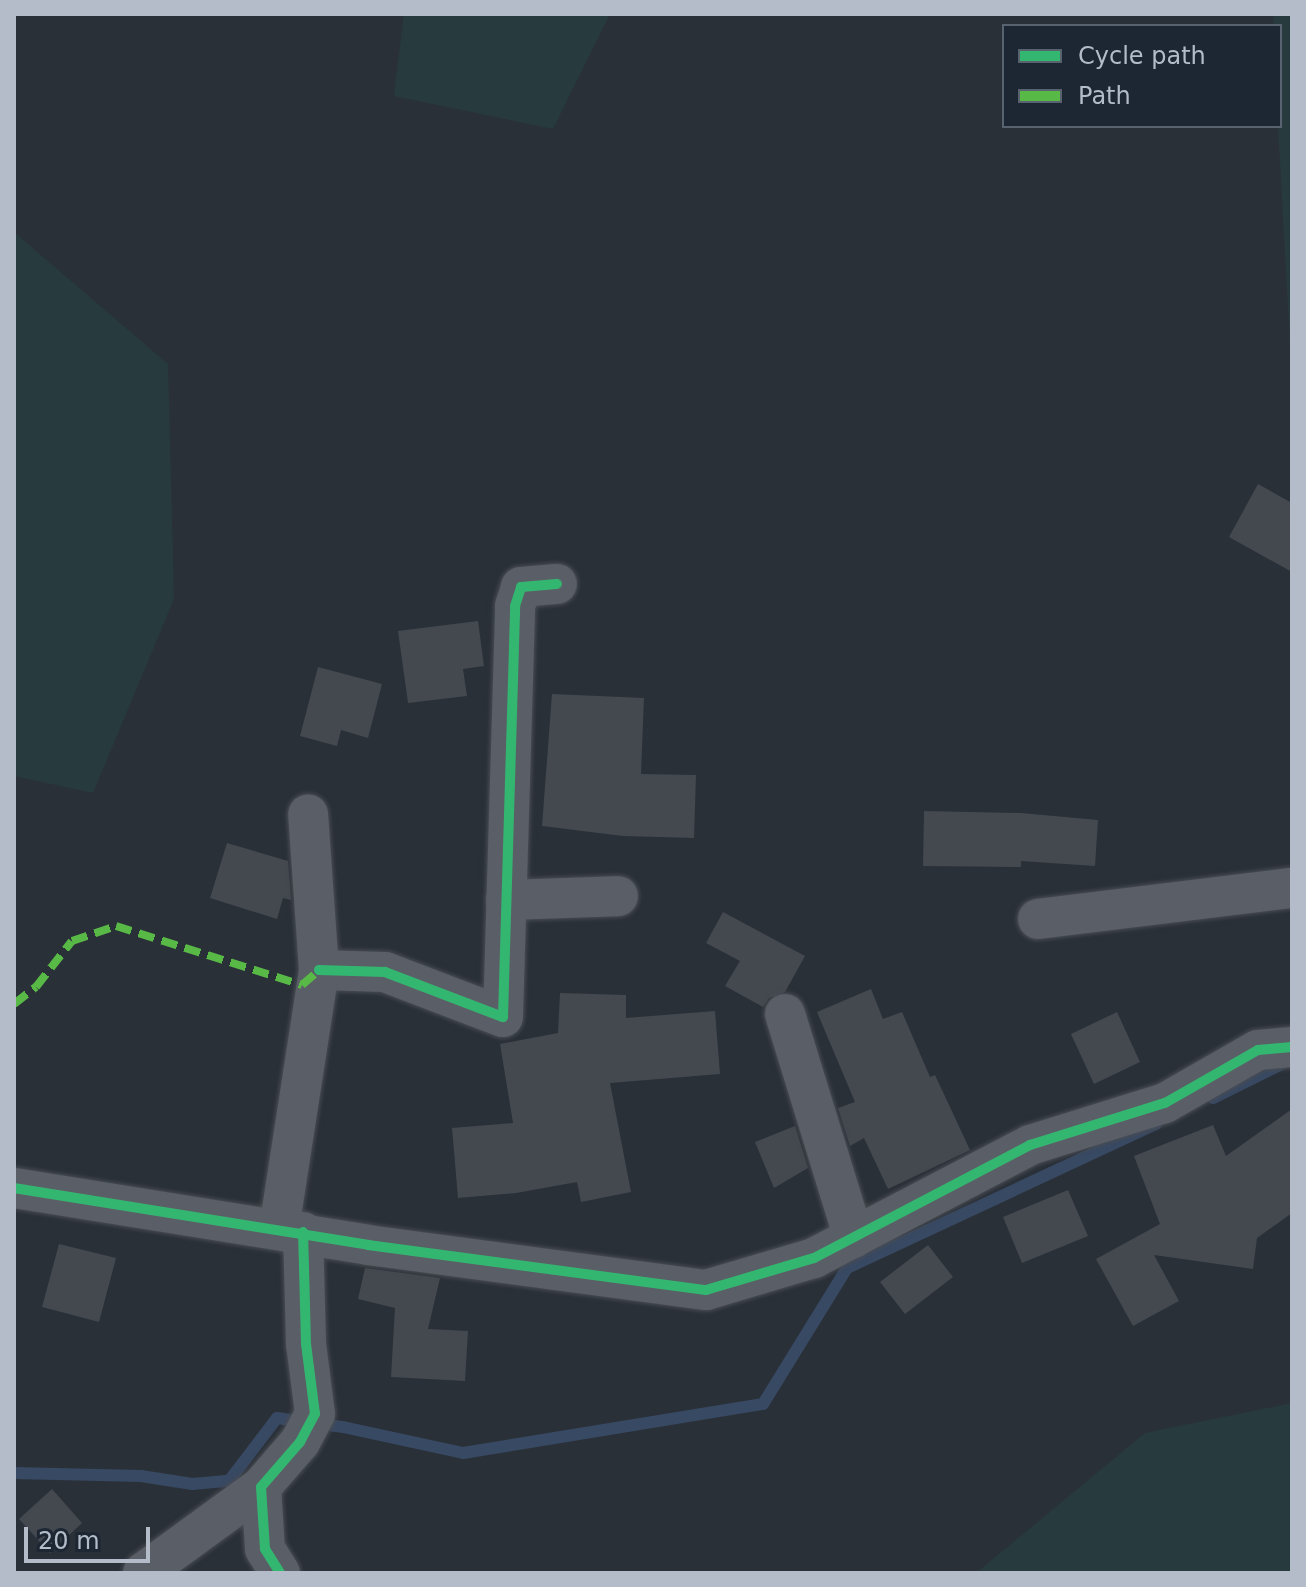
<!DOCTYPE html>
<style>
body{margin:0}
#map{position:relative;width:1306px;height:1587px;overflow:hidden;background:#2a3038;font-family:"DejaVu Sans",sans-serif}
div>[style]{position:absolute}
.green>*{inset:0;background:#273a3e}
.stream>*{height:12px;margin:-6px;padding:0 6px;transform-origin:6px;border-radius:6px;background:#384963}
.building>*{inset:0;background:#444950}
.roads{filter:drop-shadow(0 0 2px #484c53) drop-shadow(0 0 2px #484c53)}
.minor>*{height:40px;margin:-20px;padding:0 20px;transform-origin:20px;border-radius:20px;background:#5a5e66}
.quiet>*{height:8px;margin-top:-4px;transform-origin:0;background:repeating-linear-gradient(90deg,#58b947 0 16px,transparent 0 24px)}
.cycleway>*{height:10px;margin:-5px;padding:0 5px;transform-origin:5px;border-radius:5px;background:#33b770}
span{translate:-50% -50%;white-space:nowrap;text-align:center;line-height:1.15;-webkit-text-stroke:8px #1d2633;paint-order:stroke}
.frame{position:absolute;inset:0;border:16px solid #b4bcc9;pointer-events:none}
.legend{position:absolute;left:1002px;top:24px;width:280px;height:104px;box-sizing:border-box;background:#1d2633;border:2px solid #59626f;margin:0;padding:10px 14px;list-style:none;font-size:24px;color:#b4bcc9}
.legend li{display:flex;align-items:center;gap:16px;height:40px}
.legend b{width:40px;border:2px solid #59626f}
.scale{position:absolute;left:24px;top:1527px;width:126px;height:36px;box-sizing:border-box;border:4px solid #b4bcc9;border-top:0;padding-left:10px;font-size:24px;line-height:28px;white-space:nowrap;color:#b4bcc9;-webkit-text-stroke:6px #1d2633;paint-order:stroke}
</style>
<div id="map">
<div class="green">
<i style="clip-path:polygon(404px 14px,610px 14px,553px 129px,394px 96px)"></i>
<i style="clip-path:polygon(1274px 14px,1292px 14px,1292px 379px,1278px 126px,1280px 26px,1273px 26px)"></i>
<i style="clip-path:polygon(14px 232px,168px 364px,174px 599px,93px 793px,14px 776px)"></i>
<i style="clip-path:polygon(1292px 1403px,1292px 1573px,976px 1573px,1145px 1433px)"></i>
</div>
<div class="stream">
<i style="left:1213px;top:1098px;width:81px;rotate:-26.3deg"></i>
<i style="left:14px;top:1473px;width:127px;rotate:1.4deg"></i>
<i style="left:141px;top:1476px;width:52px;rotate:8.9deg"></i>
<i style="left:192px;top:1484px;width:37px;rotate:-5deg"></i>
<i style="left:229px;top:1481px;width:79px;rotate:-52.7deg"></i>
<i style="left:277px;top:1418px;width:67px;rotate:7.8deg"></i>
<i style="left:343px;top:1427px;width:123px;rotate:12.2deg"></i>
<i style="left:463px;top:1453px;width:304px;rotate:-9.3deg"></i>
<i style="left:763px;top:1404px;width:160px;rotate:-58.3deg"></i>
<i style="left:847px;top:1268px;width:341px;rotate:-25deg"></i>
</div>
<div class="building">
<i style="clip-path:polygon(1258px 484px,1292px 503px,1292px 572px,1229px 537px)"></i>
<i style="clip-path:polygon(478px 621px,484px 666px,463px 669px,467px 696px,408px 703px,398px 631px)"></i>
<i style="clip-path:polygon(318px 667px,382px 684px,368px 738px,341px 730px,337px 746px,300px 736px)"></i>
<i style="clip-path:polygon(552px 694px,644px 698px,641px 774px,696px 775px,694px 838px,623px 836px,542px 826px)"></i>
<i style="clip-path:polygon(924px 811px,1021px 813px,1098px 820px,1095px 866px,1021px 861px,1021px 867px,923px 866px)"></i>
<i style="clip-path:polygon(227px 843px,288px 861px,291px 900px,283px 898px,277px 919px,210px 898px)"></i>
<i style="clip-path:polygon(723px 912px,805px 956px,785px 992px,769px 998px,763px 1007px,725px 986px,740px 961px,706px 943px)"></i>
<i style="clip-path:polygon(871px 989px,883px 1019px,902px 1012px,930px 1077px,935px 1075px,970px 1150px,888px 1189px,864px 1138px,850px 1146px,838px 1108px,855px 1102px,817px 1012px)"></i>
<i style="clip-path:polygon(560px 993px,626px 995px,626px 1018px,715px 1011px,720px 1074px,610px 1083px,631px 1192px,581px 1202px,577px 1182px,516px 1193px,458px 1198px,452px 1128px,513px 1123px,500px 1044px,558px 1033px)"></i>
<i style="clip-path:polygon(1117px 1012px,1140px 1062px,1094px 1084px,1071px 1034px)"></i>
<i style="clip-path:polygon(1292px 1109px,1292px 1213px,1257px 1238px,1253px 1269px,1154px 1255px,1179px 1301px,1133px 1326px,1096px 1259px,1160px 1224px,1134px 1156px,1213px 1125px,1226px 1156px)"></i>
<i style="clip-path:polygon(795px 1126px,808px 1168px,774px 1188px,755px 1142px)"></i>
<i style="clip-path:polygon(1068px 1190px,1088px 1236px,1022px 1263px,1003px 1217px)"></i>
<i style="clip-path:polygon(59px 1244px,116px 1258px,99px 1322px,42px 1307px)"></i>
<i style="clip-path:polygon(928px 1245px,953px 1277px,905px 1314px,880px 1282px)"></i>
<i style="clip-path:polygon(365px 1268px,440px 1278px,428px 1329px,468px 1331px,465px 1381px,391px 1377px,395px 1308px,358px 1299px)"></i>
<i style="clip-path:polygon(52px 1489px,82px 1523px,50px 1553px,19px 1519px)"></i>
</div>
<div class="roads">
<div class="minor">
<i style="left:506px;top:900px;width:112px;rotate:-2deg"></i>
<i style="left:1038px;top:919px;width:256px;rotate:-7deg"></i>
<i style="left:319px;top:970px;width:66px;rotate:1.7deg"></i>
<i style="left:385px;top:972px;width:126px;rotate:20.9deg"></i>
<i style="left:503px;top:1017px;width:411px;rotate:-88.3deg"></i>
<i style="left:515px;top:606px;width:20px;rotate:-72deg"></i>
<i style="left:521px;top:587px;width:36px;rotate:-5deg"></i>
<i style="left:785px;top:1014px;width:234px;rotate:72.9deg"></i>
<i style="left:14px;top:1188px;width:359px;rotate:9.1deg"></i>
<i style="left:368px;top:1245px;width:341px;rotate:7.6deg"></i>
<i style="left:706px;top:1290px;width:113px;rotate:-16.5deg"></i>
<i style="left:814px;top:1258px;width:244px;rotate:-27.6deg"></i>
<i style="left:1030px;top:1145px;width:141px;rotate:-17.3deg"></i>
<i style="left:1165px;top:1103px;width:107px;rotate:-29.7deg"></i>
<i style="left:1258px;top:1050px;width:34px;rotate:-5deg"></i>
<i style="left:279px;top:1229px;width:262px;rotate:-81.2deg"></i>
<i style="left:319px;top:970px;width:156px;rotate:-94deg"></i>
<i style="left:143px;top:1573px;width:146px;rotate:-36.1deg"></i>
<i style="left:280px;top:1573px;width:28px;rotate:-122deg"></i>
<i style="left:265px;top:1549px;width:62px;rotate:-93.7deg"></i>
<i style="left:261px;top:1487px;width:60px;rotate:-49.1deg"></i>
<i style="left:300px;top:1442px;width:32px;rotate:-62deg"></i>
<i style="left:315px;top:1414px;width:71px;rotate:-97.3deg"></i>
<i style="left:306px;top:1344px;width:112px;rotate:-91.5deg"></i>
</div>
</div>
<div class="quiet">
<i style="left:14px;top:1004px;width:28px;rotate:-38deg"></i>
<i style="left:36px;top:987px;width:58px;rotate:-52deg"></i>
<i style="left:72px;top:941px;width:46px;rotate:-18.8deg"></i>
<i style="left:116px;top:926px;width:195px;rotate:17.6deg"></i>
<i style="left:302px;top:985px;width:23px;rotate:-41deg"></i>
</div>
<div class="cycleway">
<i style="left:319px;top:970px;width:66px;rotate:1.7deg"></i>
<i style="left:385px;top:972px;width:126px;rotate:20.9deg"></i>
<i style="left:503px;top:1017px;width:411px;rotate:-88.3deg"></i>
<i style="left:515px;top:606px;width:20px;rotate:-72deg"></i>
<i style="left:521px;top:587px;width:36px;rotate:-5deg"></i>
<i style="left:14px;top:1188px;width:359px;rotate:9.1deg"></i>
<i style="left:368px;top:1245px;width:341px;rotate:7.6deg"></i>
<i style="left:706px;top:1290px;width:113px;rotate:-16.5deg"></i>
<i style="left:814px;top:1258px;width:244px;rotate:-27.6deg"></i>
<i style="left:1030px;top:1145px;width:141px;rotate:-17.3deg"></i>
<i style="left:1165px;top:1103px;width:107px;rotate:-29.7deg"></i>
<i style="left:1258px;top:1050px;width:34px;rotate:-5deg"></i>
<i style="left:280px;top:1573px;width:28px;rotate:-122deg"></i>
<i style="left:265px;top:1549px;width:62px;rotate:-93.7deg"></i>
<i style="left:261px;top:1487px;width:60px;rotate:-49.1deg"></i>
<i style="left:300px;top:1442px;width:32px;rotate:-62deg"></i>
<i style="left:315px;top:1414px;width:71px;rotate:-97.3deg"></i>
<i style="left:306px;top:1344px;width:112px;rotate:-91.5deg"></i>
</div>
<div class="frame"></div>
<ul class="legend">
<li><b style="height:10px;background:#33b770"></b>Cycle path</li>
<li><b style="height:10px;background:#58b947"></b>Path</li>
</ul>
<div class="scale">20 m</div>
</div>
